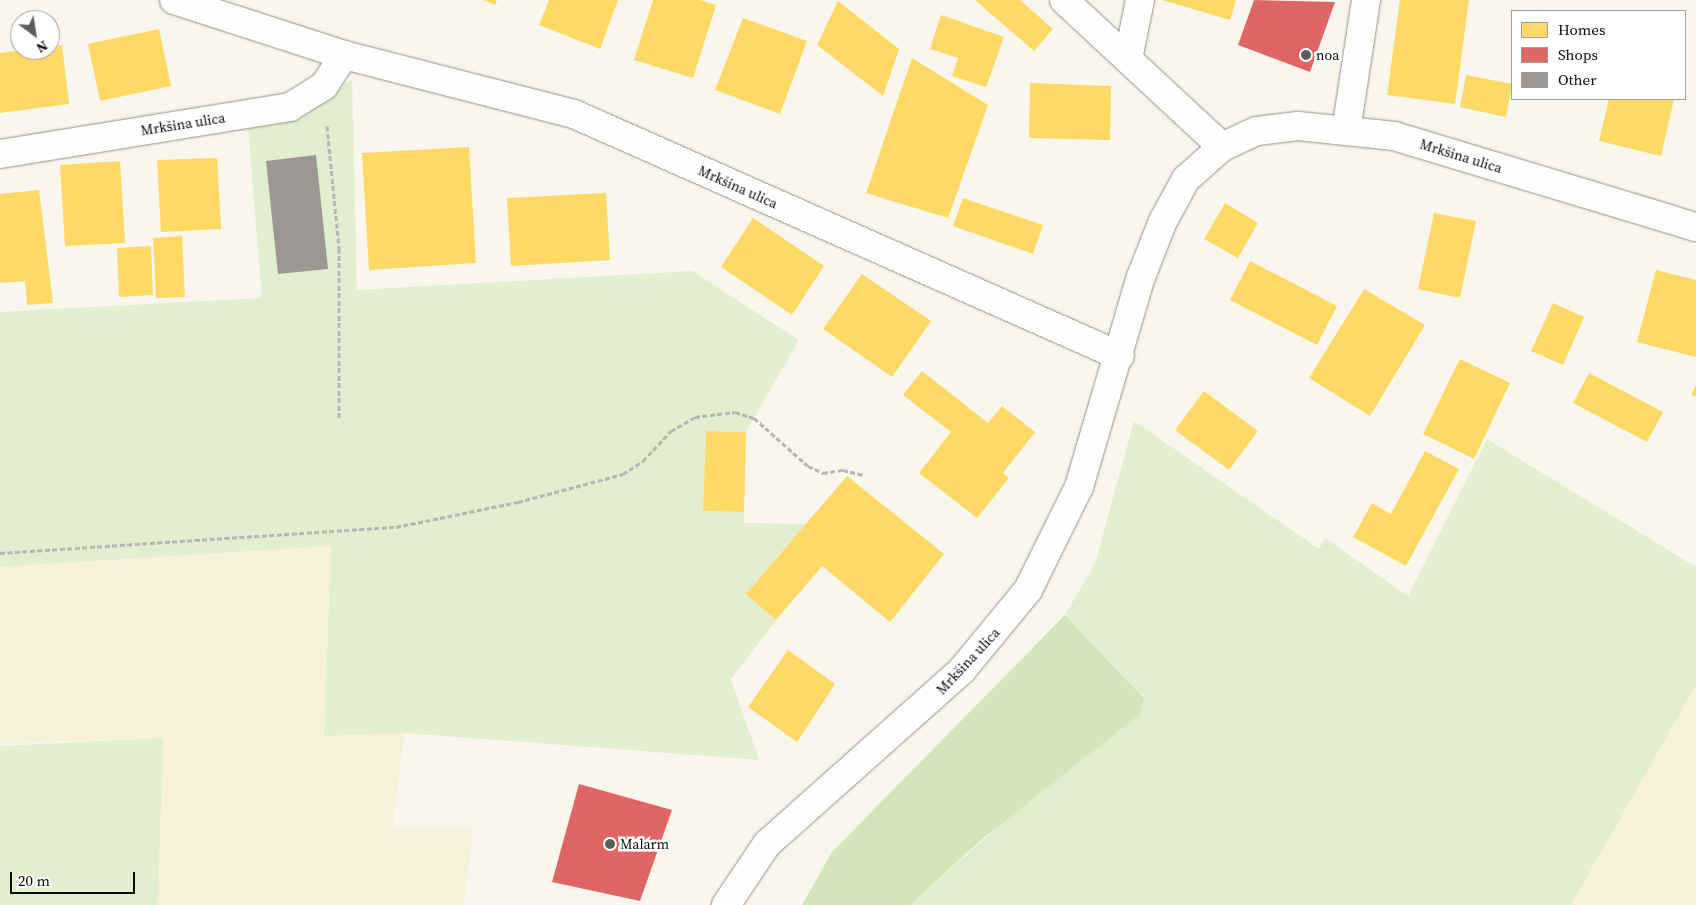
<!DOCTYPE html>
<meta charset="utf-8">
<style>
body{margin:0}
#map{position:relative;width:1696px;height:905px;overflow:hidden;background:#f9f6ed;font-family:"Source Serif 4",serif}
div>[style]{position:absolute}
.farmland>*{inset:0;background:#f6f2d9}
.green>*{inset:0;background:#e2eecd}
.forest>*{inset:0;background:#d3e6ba}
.homes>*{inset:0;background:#ffd966}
.shops>*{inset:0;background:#e06666}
.building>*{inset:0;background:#9b9893}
.path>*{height:3px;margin-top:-1.5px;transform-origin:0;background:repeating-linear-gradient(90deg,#b7b6b5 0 5px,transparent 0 7.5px)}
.roads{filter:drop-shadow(0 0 1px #92908c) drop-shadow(0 0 1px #92908c)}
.minor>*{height:28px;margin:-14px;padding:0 14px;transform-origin:14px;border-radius:14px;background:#fefefc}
.dots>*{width:14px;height:14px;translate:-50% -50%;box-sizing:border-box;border:2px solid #fff;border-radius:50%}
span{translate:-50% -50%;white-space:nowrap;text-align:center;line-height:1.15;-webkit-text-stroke:5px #fff;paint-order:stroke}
.poi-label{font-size:14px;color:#0a0a0a}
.left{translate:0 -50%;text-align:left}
.street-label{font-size:14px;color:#0a0a0a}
.legend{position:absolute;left:1511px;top:10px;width:175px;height:90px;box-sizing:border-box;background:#fff;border:1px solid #9d9d9d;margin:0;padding:6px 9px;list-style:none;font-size:15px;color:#0a0a0a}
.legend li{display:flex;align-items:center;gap:10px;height:25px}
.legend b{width:25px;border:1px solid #9d9d9d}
.north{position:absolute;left:10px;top:10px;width:50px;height:50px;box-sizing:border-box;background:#fff;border:1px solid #9d9d9d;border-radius:50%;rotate:149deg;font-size:14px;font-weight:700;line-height:20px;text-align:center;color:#0a0a0a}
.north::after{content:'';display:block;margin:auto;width:18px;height:22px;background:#5e5d59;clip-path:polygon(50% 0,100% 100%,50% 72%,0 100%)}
.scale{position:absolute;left:10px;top:872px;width:125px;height:22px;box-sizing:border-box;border:2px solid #0a0a0a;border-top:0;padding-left:6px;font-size:15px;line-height:18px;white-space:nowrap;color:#0a0a0a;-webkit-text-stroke:4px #fff;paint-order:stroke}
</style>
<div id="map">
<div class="farmland">
<i style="clip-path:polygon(331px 546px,324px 736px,405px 733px,392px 829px,473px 829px,464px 905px,158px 905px,163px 738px,0 744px,0 567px)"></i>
<i style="clip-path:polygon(1696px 685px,1696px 905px,1571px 905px)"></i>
</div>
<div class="green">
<i style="clip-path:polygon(352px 79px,357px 290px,692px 271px,799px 340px,746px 432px,706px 431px,703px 511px,744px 512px,744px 523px,807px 524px,746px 594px,776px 620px,731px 679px,759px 760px,405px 733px,324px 736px,331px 546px,0 567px,0 312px,262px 298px,248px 127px,304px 116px)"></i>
<i style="clip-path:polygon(1134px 421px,1319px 549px,1325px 538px,1408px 596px,1487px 439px,1696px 567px,1696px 685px,1571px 905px,910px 905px,1144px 697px,1065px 615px,1095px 564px)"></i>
<i style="clip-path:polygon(163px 738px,158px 905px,0 905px,0 746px)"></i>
</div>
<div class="forest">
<i style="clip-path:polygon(1065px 615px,1144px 698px,1140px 714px,981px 840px,910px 905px,802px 905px,832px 852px)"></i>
</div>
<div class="homes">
<i style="clip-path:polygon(483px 0,497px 0,495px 5px)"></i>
<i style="clip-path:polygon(549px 0,618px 0,600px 49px,539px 25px)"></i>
<i style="clip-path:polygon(653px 0,700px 0,716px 5px,693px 78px,634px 60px)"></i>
<i style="clip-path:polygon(975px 0,1020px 0,1053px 29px,1034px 51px)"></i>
<i style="clip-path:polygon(1162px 0,1236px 0,1230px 20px)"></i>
<i style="clip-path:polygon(1400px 0,1469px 0,1455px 104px,1387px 95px)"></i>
<i style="clip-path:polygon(838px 1px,899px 49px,883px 96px,817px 45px)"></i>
<i style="clip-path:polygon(941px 15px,1004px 37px,986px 87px,952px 76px,958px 58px,930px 49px)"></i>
<i style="clip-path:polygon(743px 18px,807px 41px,780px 114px,715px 90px)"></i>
<i style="clip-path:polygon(159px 29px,171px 86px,100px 101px,88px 44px)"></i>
<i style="clip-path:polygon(62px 45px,69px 104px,0 113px,0 53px)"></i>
<i style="clip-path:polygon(912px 58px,988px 105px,948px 218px,866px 193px)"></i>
<i style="clip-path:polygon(1466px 75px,1512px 84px,1506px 117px,1460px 107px)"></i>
<i style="clip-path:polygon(1030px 83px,1111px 86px,1110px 140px,1029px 138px)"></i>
<i style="clip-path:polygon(1609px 99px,1674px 99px,1661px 156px,1599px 141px)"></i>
<i style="clip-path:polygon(469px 147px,476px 263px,369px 270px,362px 153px)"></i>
<i style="clip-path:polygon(217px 158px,221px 229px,161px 232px,157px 160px)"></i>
<i style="clip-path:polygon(120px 161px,125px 243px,65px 246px,60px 165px)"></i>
<i style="clip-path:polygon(39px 190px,53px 303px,27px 305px,25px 281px,0 283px,0 194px)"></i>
<i style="clip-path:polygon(606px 193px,610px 260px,511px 266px,507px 198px)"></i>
<i style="clip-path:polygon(963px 198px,1043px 225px,1033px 254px,953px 226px)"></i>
<i style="clip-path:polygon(1225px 203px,1258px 223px,1238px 258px,1204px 239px)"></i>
<i style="clip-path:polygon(1434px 213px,1476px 221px,1460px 298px,1418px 289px)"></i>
<i style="clip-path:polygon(753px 218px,824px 266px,792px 315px,721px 267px)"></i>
<i style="clip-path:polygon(182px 236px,185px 297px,156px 298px,153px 238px)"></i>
<i style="clip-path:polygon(151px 246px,153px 295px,119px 297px,117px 248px)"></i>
<i style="clip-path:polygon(1250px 261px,1337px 306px,1317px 345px,1230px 300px)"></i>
<i style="clip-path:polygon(1656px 270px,1696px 280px,1696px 357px,1637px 342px)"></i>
<i style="clip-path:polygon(862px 274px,931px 321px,892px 377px,823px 329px)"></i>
<i style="clip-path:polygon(1364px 289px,1425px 325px,1370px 416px,1309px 378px)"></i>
<i style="clip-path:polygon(1553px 303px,1584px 317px,1563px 365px,1531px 351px)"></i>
<i style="clip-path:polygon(1460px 359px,1510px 383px,1474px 459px,1423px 434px)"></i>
<i style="clip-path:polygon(922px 371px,988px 423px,1002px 406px,1035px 432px,1003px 473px,1009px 478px,977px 518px,919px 473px,951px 432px,903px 395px)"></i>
<i style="clip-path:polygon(1589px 373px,1663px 412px,1647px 442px,1573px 403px)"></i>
<i style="clip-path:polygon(1696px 385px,1696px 397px,1691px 395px)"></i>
<i style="clip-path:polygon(1204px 391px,1258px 431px,1229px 470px,1175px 430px)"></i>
<i style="clip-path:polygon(706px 431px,746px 432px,744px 512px,703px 511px)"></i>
<i style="clip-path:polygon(1425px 451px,1459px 469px,1406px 566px,1353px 537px,1372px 503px,1391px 514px)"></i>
<i style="clip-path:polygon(847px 476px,944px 554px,890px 622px,822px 566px,776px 620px,746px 594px)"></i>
<i style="clip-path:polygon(788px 650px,835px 684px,797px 742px,748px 707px)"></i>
</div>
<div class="shops">
<i style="clip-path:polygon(1254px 0,1335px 2px,1310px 72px,1238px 45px)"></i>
<i style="clip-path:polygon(579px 784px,672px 810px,640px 901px,552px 882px)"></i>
</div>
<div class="building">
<i style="clip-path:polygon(316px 155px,328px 269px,278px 274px,266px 161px)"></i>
</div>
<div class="path">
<i style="left:327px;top:126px;width:123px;rotate:84.4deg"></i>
<i style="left:339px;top:248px;width:172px;rotate:90deg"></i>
<i style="left:0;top:553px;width:397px;rotate:-3.8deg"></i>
<i style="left:396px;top:527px;width:125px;rotate:-11.6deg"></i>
<i style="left:518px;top:502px;width:109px;rotate:-14.9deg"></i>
<i style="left:623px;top:474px;width:24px;rotate:-33deg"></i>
<i style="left:643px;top:461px;width:41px;rotate:-47deg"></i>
<i style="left:671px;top:431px;width:28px;rotate:-30deg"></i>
<i style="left:695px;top:417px;width:40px;rotate:-7.1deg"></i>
<i style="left:735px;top:412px;width:20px;rotate:18deg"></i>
<i style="left:754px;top:418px;width:72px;rotate:41.6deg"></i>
<i style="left:808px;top:466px;width:17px;rotate:25deg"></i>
<i style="left:823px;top:473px;width:20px;rotate:-9deg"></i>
<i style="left:843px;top:470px;width:21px;rotate:14deg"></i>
</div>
<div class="roads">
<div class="minor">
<i style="left:174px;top:0;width:179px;rotate:17.9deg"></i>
<i style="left:344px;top:55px;width:237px;rotate:14.4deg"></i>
<i style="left:574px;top:114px;width:597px;rotate:23.9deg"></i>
<i style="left:1064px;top:0;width:216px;rotate:42.9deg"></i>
<i style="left:1128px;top:59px;width:60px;rotate:-78.5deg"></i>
<i style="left:1346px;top:131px;width:133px;rotate:-81.3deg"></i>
<i style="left:0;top:154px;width:294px;rotate:-9.2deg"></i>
<i style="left:290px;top:107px;width:40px;rotate:-32deg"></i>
<i style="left:324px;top:86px;width:37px;rotate:-57deg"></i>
<i style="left:726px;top:905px;width:73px;rotate:-56.1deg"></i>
<i style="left:767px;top:844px;width:261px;rotate:-41.7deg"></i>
<i style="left:962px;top:670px;width:104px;rotate:-50.5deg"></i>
<i style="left:1028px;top:590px;width:115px;rotate:-63.7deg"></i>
<i style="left:1079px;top:487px;width:219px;rotate:-73.6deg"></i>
<i style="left:1141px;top:277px;width:60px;rotate:-68.6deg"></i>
<i style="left:1163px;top:221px;width:48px;rotate:-61.3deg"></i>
<i style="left:1186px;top:179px;width:48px;rotate:-41.6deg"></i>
<i style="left:1222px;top:147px;width:38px;rotate:-25deg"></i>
<i style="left:1257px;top:131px;width:41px;rotate:-7deg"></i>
<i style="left:1298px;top:126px;width:97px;rotate:5.9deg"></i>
<i style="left:1394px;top:136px;width:315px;rotate:16.8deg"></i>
</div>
</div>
<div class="dots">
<i style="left:1306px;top:55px;background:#5e5d59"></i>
<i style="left:610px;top:844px;background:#5e5d59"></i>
</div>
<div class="poi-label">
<span class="left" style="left:1316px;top:55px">noa</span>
<span class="left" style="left:620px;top:844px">Malarm</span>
</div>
<div class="street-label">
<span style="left:183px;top:124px;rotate:-9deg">Mrkšina ulica</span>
<span style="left:1461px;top:156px;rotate:17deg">Mrkšina ulica</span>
<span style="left:738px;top:187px;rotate:24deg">Mrkšina ulica</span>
<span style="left:968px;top:661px;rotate:-47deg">Mrkšina ulica</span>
</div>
<ul class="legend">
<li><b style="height:14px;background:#ffd966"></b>Homes</li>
<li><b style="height:14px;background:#e06666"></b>Shops</li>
<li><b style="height:14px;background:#9b9893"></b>Other</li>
</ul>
<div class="north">N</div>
<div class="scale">20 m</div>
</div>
